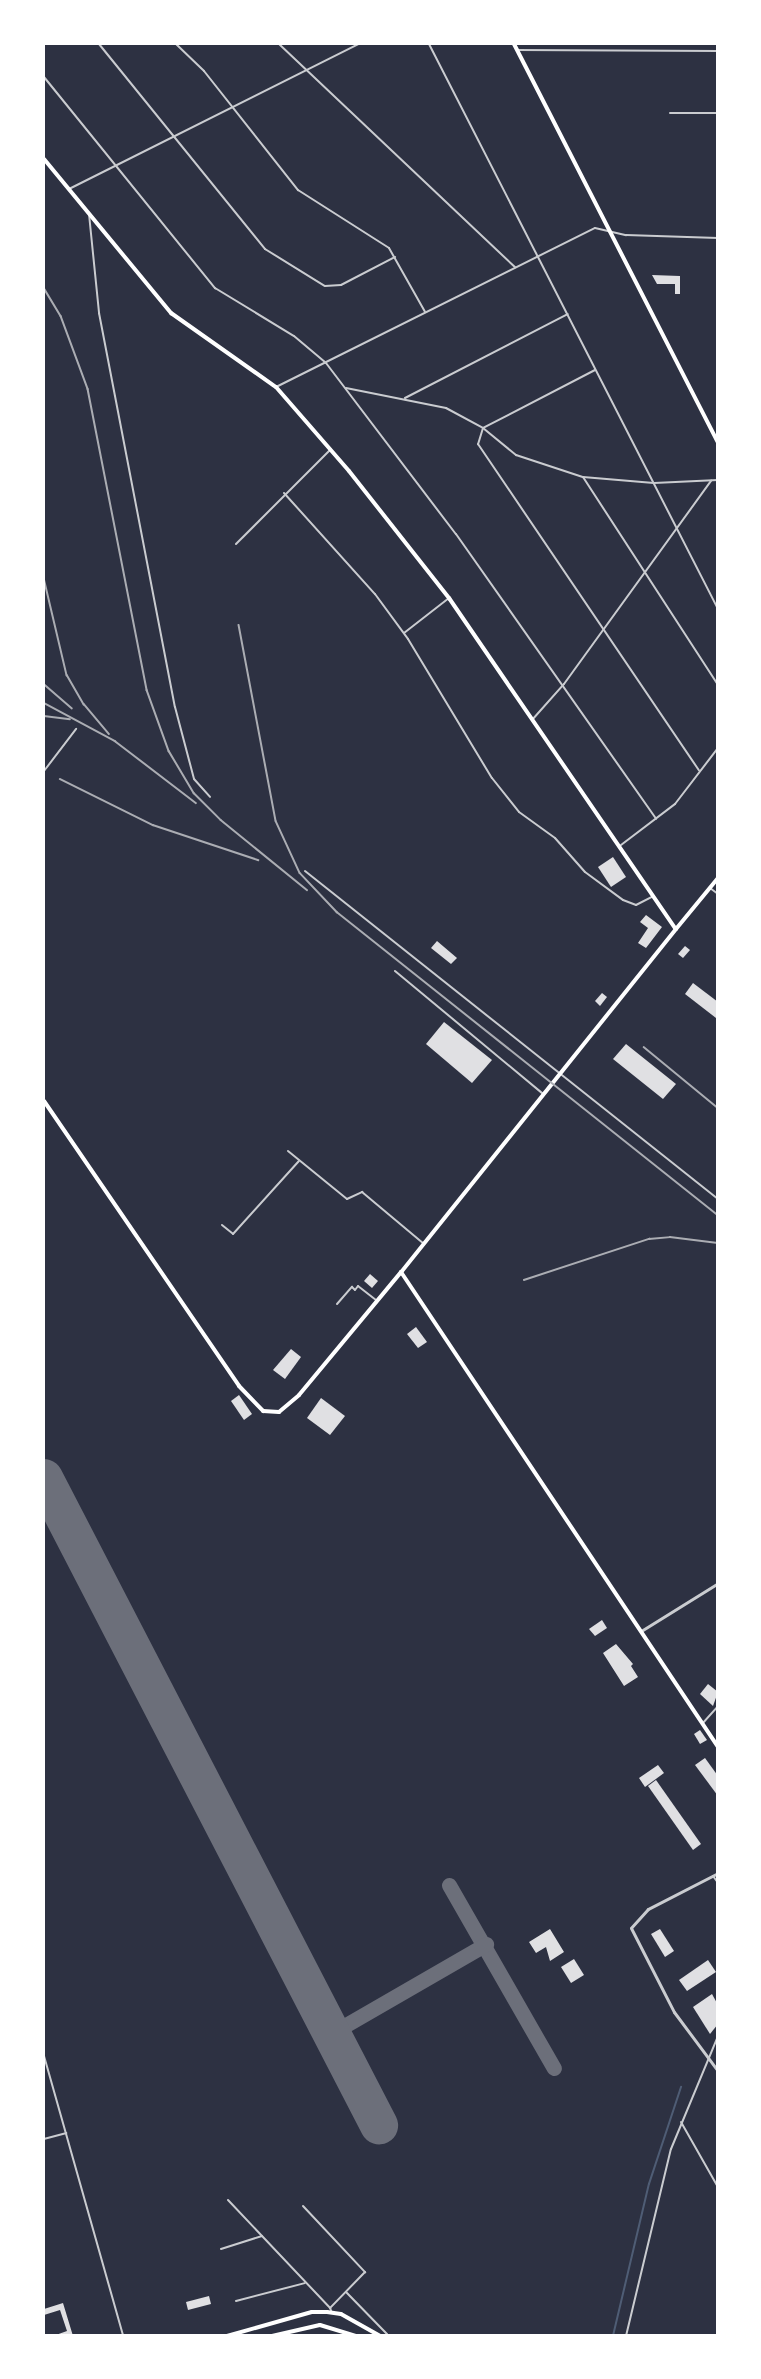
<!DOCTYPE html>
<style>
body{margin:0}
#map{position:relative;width:761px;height:2379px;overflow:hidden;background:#2d3142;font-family:Commissioner,sans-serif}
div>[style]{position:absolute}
.stream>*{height:1.5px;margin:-0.75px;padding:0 0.75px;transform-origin:0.75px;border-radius:0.75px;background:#4f5d75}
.taxiway>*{height:15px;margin:-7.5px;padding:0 7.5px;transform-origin:7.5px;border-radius:7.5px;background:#6c6f7a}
.runway>*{height:38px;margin:-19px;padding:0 19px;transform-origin:19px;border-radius:19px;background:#6c6f7a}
.building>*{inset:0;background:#e0e0e3}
.service>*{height:1.5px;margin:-0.75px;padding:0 0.75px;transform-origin:0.75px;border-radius:0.75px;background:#caccd0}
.minor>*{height:2px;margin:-1px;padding:0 1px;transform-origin:1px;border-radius:1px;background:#caccd0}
.tertiary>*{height:3px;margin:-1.5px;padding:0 1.5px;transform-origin:1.5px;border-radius:1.5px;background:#caccd0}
.secondary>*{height:4px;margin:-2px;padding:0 2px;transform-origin:2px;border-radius:2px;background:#fff}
.primary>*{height:4px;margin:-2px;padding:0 2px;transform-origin:2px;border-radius:2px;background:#fff}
.rail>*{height:1.5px;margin:-0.75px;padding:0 0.75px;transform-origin:0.75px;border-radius:0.75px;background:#abadb3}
span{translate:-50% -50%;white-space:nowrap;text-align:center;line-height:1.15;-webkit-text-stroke:6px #fff;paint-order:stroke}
.frame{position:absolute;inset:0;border:45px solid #fff;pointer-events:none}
</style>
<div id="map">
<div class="stream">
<i style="left:613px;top:2336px;width:156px;rotate:-76.7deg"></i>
<i style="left:649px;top:2184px;width:102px;rotate:-71.7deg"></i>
</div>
<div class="taxiway">
<i style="left:449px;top:1885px;width:211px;rotate:60.2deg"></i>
<i style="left:332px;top:2033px;width:178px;rotate:-30deg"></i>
</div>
<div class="runway">
<i style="left:44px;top:1478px;width:729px;rotate:62.63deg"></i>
</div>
<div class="building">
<i style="clip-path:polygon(652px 275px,680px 276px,680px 294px,675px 294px,675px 284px,657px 284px)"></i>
<i style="clip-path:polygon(613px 857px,626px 877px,611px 887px,598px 867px)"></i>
<i style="clip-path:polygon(646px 915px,662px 927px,646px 948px,638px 943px,648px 928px,640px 922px)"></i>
<i style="clip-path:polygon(437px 941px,457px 958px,451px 964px,431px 948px)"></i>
<i style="clip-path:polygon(685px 946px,690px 950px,683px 958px,678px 954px)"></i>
<i style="clip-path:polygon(693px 983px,718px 1002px,716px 1018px,685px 994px)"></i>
<i style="clip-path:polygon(602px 993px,607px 997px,600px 1006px,595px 1001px)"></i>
<i style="clip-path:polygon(444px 1022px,492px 1060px,472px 1083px,426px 1044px)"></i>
<i style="clip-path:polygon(626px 1044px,676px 1084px,663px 1099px,613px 1059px)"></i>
<i style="clip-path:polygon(370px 1274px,378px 1281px,372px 1288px,364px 1281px)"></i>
<i style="clip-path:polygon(416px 1327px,427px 1342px,418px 1348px,407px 1334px)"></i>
<i style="clip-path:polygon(291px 1349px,301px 1357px,285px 1379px,273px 1370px)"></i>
<i style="clip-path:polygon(239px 1395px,252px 1414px,244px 1420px,231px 1401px)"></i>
<i style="clip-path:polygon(321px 1398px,345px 1416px,330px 1435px,307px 1418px)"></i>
<i style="clip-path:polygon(602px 1620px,607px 1628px,595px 1636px,589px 1629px)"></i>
<i style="clip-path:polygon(616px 1644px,633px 1664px,631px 1666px,638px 1677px,624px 1686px,603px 1653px)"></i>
<i style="clip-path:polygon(708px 1684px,718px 1692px,713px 1706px,700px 1694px)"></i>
<i style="clip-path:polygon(700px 1730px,707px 1740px,700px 1744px,694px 1734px)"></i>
<i style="clip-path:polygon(705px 1758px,718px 1776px,718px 1796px,695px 1765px)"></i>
<i style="clip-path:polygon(658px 1765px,664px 1773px,645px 1787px,639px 1778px)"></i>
<i style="clip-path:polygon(656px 1780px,701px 1844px,693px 1850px,648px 1786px)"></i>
<i style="clip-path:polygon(550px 1929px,564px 1952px,550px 1961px,546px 1947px,536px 1953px,529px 1942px)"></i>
<i style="clip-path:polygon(660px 1929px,674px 1951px,665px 1957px,651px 1934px)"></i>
<i style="clip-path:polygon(574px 1959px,584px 1975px,571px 1983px,561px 1967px)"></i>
<i style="clip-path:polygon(708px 1960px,716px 1972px,687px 1991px,679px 1980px)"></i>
<i style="clip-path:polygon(712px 1994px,718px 2005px,718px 2024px,710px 2034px,693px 2007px)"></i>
<i style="clip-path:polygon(209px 2296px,211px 2304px,188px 2310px,186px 2302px)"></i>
<i style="clip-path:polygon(63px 2303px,73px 2336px,53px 2336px,67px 2331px,60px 2310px,44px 2315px,44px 2309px)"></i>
</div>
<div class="service">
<i style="left:44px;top:2139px;width:23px;rotate:-15deg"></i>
</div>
<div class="minor">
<i style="left:99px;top:44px;width:264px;rotate:51deg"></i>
<i style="left:265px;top:249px;width:70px;rotate:31.7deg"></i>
<i style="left:325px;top:286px;width:16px;rotate:-4deg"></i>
<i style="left:341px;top:285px;width:61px;rotate:-27.4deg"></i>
<i style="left:176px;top:44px;width:39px;rotate:44deg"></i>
<i style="left:204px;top:71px;width:152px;rotate:51.7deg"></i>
<i style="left:298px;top:190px;width:108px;rotate:32.5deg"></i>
<i style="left:389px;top:248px;width:73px;rotate:60.6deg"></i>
<i style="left:279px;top:44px;width:325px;rotate:43.4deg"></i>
<i style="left:429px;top:44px;width:635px;rotate:62.91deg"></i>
<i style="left:517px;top:50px;width:201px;rotate:0.3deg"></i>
<i style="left:44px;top:77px;width:272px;rotate:51deg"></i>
<i style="left:215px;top:288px;width:92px;rotate:31.3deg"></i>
<i style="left:294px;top:336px;width:42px;rotate:40.2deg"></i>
<i style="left:326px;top:363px;width:215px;rotate:52.8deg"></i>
<i style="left:456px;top:534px;width:348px;rotate:54.9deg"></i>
<i style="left:670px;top:113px;width:48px"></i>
<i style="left:69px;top:189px;width:323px;rotate:-26.6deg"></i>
<i style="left:89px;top:214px;width:100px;rotate:84.2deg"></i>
<i style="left:99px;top:313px;width:401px;rotate:79.1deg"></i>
<i style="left:175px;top:707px;width:74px;rotate:75.2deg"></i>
<i style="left:194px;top:779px;width:24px;rotate:48deg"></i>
<i style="left:595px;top:370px;width:126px;rotate:152.6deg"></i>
<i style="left:483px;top:428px;width:17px;rotate:107deg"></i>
<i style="left:478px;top:444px;width:394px;rotate:55.9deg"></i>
<i style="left:276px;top:387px;width:356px;rotate:-26.5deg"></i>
<i style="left:595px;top:228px;width:32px;rotate:13deg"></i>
<i style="left:626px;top:235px;width:92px;rotate:1.9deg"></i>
<i style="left:346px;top:388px;width:102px;rotate:11.3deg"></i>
<i style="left:446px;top:408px;width:42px;rotate:28.4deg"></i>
<i style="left:483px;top:428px;width:43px;rotate:39.3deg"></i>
<i style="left:516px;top:455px;width:71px;rotate:18.2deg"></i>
<i style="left:583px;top:477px;width:71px;rotate:4.8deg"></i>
<i style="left:654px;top:483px;width:64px;rotate:-2.7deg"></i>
<i style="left:405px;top:398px;width:183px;rotate:-27.3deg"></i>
<i style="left:583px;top:477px;width:248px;rotate:57deg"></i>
<i style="left:284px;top:493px;width:136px;rotate:48deg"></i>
<i style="left:375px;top:594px;width:56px;rotate:53.7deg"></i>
<i style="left:408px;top:639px;width:162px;rotate:58.9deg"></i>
<i style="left:492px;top:778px;width:43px;rotate:51.5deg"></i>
<i style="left:519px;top:812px;width:44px;rotate:35.8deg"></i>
<i style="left:555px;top:838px;width:45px;rotate:48.6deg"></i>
<i style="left:585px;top:872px;width:47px;rotate:36.4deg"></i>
<i style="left:623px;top:900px;width:14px;rotate:21deg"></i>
<i style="left:636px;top:905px;width:20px;rotate:-27deg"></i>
<i style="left:236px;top:544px;width:134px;rotate:-45deg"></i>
<i style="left:404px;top:633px;width:57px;rotate:-37.9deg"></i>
<i style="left:532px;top:720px;width:48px;rotate:-48.4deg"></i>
<i style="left:564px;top:684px;width:251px;rotate:-54.1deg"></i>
<i style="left:44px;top:771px;width:53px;rotate:-52.7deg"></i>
<i style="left:621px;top:845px;width:68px;rotate:-37.2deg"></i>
<i style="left:675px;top:804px;width:71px;rotate:-52.5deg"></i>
<i style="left:305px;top:871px;width:527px;rotate:38.46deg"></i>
<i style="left:710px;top:888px;width:10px;rotate:37deg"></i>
<i style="left:395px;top:971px;width:192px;rotate:39.7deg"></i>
<i style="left:288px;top:1151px;width:76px;rotate:39.1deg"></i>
<i style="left:347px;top:1199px;width:17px;rotate:-25deg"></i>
<i style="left:362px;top:1192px;width:81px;rotate:40deg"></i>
<i style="left:222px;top:1225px;width:14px;rotate:39deg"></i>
<i style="left:233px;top:1234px;width:98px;rotate:-47.9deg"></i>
<i style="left:337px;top:1304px;width:23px;rotate:-49deg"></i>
<i style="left:352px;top:1287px;width:4px;rotate:45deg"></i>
<i style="left:355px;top:1290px;width:5px;rotate:-53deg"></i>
<i style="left:358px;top:1286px;width:24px;rotate:38deg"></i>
<i style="left:702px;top:1724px;width:24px;rotate:-48deg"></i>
<i style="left:713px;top:1876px;width:9px;rotate:54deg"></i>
<i style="left:44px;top:2056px;width:291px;rotate:74.2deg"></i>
<i style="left:681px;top:2122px;width:75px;rotate:60.4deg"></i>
<i style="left:228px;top:2200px;width:149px;rotate:46.6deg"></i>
<i style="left:303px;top:2206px;width:91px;rotate:46.8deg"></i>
<i style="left:365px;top:2272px;width:50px;rotate:134.2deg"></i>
<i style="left:330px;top:2308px;width:5px;rotate:68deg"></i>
<i style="left:221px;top:2249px;width:43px;rotate:-17.6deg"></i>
<i style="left:346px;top:2292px;width:59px;rotate:45.7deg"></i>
<i style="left:236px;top:2301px;width:71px;rotate:-14.6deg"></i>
<i style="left:626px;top:2336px;width:192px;rotate:-76.5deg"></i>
<i style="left:671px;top:2149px;width:122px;rotate:-67.4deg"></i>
</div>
<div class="tertiary">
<i style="left:641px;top:1631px;width:91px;rotate:-31.9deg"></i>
<i style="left:718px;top:1873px;width:79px;rotate:152.8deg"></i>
<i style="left:648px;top:1909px;width:25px;rotate:132deg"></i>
<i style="left:631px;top:1928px;width:94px;rotate:62.9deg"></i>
<i style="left:674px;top:2012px;width:74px;rotate:53.3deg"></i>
</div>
<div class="secondary">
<i style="left:514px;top:44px;width:447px;rotate:62.9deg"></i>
<i style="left:676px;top:929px;width:66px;rotate:-50.5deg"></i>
<i style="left:44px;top:1101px;width:345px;rotate:55.6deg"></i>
<i style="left:239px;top:1386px;width:35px;rotate:46deg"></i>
<i style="left:263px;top:1411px;width:16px;rotate:4deg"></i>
<i style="left:279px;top:1412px;width:26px;rotate:-40deg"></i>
<i style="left:299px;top:1395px;width:160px;rotate:-50.3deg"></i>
<i style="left:227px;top:2336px;width:88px;rotate:-15.8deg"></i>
<i style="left:312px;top:2312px;width:15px"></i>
<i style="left:327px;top:2312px;width:14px;rotate:8deg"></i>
<i style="left:341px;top:2314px;width:45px;rotate:29.4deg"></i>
<i style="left:272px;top:2336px;width:49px;rotate:-12.9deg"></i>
<i style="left:320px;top:2325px;width:39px;rotate:17deg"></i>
</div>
<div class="primary">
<i style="left:44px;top:159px;width:200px;rotate:50.5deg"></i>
<i style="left:171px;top:313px;width:128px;rotate:35.2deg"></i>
<i style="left:276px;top:387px;width:111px;rotate:49deg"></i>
<i style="left:349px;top:471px;width:162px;rotate:51.8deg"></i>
<i style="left:449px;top:598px;width:401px;rotate:55.6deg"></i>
<i style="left:676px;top:929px;width:440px;rotate:128.7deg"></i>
<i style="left:401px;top:1272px;width:571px;rotate:56.28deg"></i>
</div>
<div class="rail">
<i style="left:44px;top:288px;width:33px;rotate:59deg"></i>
<i style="left:61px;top:316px;width:78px;rotate:69.7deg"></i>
<i style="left:88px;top:389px;width:307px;rotate:78.9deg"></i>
<i style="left:147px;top:690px;width:65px;rotate:70.2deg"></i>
<i style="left:169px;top:751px;width:49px;rotate:59.2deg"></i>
<i style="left:194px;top:793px;width:38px;rotate:45deg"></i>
<i style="left:221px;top:820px;width:111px;rotate:39.1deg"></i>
<i style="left:44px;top:578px;width:100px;rotate:76.7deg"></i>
<i style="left:67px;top:675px;width:34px;rotate:60deg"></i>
<i style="left:84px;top:704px;width:39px;rotate:50deg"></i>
<i style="left:239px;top:625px;width:199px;rotate:79.3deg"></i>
<i style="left:276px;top:821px;width:57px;rotate:65.2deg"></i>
<i style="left:300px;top:873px;width:54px;rotate:46.5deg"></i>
<i style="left:337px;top:912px;width:487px;rotate:38.5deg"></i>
<i style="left:44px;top:684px;width:37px;rotate:41deg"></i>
<i style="left:44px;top:703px;width:81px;rotate:28.2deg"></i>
<i style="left:115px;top:741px;width:102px;rotate:37.4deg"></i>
<i style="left:44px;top:716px;width:26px;rotate:7deg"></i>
<i style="left:60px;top:779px;width:104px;rotate:26.3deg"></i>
<i style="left:153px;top:825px;width:111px;rotate:18.4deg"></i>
<i style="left:644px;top:1047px;width:96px;rotate:39.5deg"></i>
<i style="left:524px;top:1280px;width:132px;rotate:-18.2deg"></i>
<i style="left:649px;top:1239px;width:21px;rotate:-5deg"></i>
<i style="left:670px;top:1237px;width:48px;rotate:7.1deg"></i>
</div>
<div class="frame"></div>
</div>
